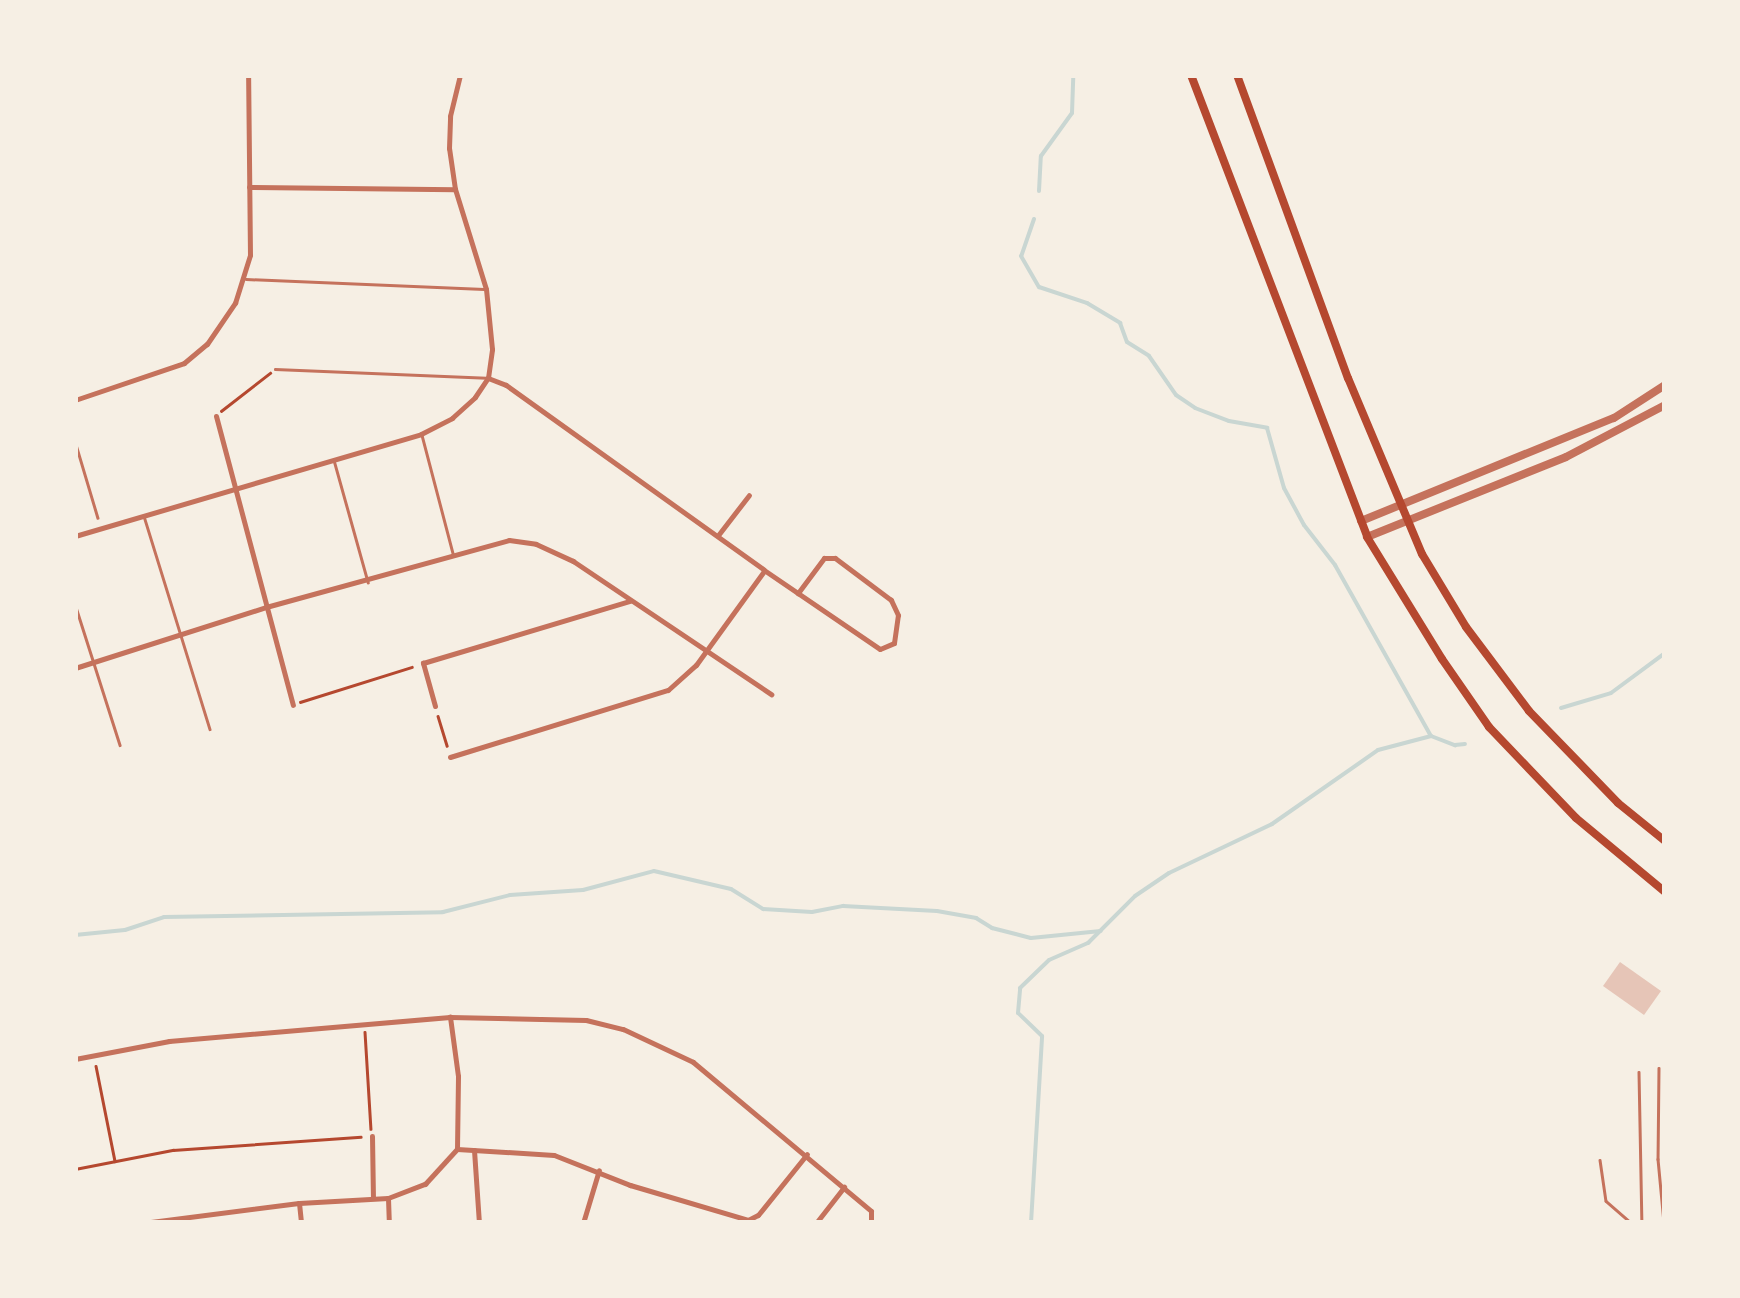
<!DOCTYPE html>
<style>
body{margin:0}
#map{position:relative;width:1740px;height:1298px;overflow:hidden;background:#f6efe4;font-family:Bitter,serif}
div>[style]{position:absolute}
.stream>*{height:4px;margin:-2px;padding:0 2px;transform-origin:2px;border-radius:2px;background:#c9d6d2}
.building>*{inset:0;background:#e6c5b7}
.path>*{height:2.5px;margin:-1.25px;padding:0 1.25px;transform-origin:1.25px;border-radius:1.25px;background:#b5482f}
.service>*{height:2.5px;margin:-1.25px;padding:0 1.25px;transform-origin:1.25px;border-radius:1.25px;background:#c5725c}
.minor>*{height:5px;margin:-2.5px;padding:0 2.5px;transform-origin:2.5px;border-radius:2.5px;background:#c5725c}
.tertiary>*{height:8px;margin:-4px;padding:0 4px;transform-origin:4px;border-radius:4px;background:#c5725c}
.secondary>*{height:8px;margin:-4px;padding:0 4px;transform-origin:4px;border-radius:4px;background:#b5482f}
span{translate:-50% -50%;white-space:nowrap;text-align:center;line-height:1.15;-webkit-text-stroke:9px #f6efe4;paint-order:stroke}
.frame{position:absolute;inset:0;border:78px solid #f6efe4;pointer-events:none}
</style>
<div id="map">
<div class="stream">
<i style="left:1039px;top:191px;width:35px;rotate:-87deg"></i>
<i style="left:1041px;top:156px;width:53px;rotate:-54.2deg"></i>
<i style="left:1072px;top:113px;width:38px;rotate:-88deg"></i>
<i style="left:1034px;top:219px;width:39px;rotate:109deg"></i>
<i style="left:1021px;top:256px;width:36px;rotate:60deg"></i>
<i style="left:1039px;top:287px;width:51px;rotate:18.4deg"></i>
<i style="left:1087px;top:303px;width:39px;rotate:31deg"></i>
<i style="left:1120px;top:323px;width:20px;rotate:70deg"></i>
<i style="left:1127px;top:342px;width:26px;rotate:32deg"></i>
<i style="left:1149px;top:356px;width:47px;rotate:55.3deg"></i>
<i style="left:1176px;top:395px;width:23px;rotate:34deg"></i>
<i style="left:1195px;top:408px;width:36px;rotate:21deg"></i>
<i style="left:1229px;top:421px;width:39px;rotate:10deg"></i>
<i style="left:1267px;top:428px;width:62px;rotate:74.2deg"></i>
<i style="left:1284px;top:488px;width:42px;rotate:61.6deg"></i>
<i style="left:1304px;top:525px;width:51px;rotate:52.2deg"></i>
<i style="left:1335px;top:565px;width:196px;rotate:60.7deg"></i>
<i style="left:1431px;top:736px;width:26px;rotate:21deg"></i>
<i style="left:1455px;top:745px;width:10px;rotate:-6deg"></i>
<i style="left:1561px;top:708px;width:52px;rotate:-16.7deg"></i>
<i style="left:1611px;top:693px;width:67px;rotate:-36.5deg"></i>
<i style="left:75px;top:935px;width:50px;rotate:-5.7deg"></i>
<i style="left:125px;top:930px;width:41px;rotate:-18.4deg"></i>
<i style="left:164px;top:917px;width:279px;rotate:-1deg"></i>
<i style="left:443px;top:912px;width:69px;rotate:-14.2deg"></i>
<i style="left:510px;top:895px;width:73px;rotate:-3.9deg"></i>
<i style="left:583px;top:890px;width:73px;rotate:-15deg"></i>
<i style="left:654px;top:871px;width:79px;rotate:13.2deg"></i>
<i style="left:731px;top:889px;width:38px;rotate:32deg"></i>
<i style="left:763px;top:909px;width:49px;rotate:3.5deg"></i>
<i style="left:812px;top:912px;width:32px;rotate:-11deg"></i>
<i style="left:843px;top:906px;width:94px;rotate:3deg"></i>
<i style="left:937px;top:911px;width:40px;rotate:10deg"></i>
<i style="left:976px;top:918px;width:19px;rotate:32deg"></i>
<i style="left:992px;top:928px;width:40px;rotate:14.4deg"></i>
<i style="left:1031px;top:938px;width:70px;rotate:-5.7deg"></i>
<i style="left:1031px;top:1223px;width:187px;rotate:-86.6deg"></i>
<i style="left:1042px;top:1036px;width:33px;rotate:-136deg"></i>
<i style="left:1018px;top:1013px;width:25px;rotate:-85deg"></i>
<i style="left:1020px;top:988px;width:40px;rotate:-44deg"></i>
<i style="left:1049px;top:960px;width:43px;rotate:-23.6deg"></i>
<i style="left:1088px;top:943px;width:66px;rotate:-45deg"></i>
<i style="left:1135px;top:896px;width:41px;rotate:-34.1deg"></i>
<i style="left:1169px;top:873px;width:114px;rotate:-25.4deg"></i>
<i style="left:1272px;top:824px;width:129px;rotate:-34.9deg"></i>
<i style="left:1378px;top:750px;width:55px;rotate:-14.8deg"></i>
</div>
<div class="building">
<i style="clip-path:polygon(1620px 962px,1661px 991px,1644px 1015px,1603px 986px)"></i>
</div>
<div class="path">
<i style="left:221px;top:411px;width:62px;rotate:-37.8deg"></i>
<i style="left:300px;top:702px;width:117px;rotate:-17.4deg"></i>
<i style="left:438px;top:716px;width:31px;rotate:73deg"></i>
<i style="left:365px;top:1032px;width:97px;rotate:86.5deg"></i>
<i style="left:96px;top:1066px;width:97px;rotate:78.7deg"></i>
<i style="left:75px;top:1169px;width:100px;rotate:-11deg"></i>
<i style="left:173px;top:1150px;width:188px;rotate:-4deg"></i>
</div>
<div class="service">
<i style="left:246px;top:279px;width:238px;rotate:2.4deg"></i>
<i style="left:275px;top:369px;width:211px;rotate:2.4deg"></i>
<i style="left:422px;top:435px;width:122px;rotate:75.3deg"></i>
<i style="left:75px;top:441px;width:80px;rotate:73.4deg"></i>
<i style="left:334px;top:460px;width:127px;rotate:74.4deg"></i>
<i style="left:144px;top:516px;width:223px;rotate:72.8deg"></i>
<i style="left:75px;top:604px;width:148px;rotate:72.3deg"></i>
<i style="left:1659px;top:1068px;width:91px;rotate:90.6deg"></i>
<i style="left:1658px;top:1159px;width:64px;rotate:84.6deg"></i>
<i style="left:1639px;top:1072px;width:151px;rotate:88.9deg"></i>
<i style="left:1600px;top:1160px;width:41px;rotate:81.7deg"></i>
<i style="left:1606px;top:1201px;width:33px;rotate:41deg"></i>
</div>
<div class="minor">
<i style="left:249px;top:187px;width:206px;rotate:0.6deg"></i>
<i style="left:488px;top:378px;width:19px;rotate:21deg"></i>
<i style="left:506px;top:385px;width:317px;rotate:35.6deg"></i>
<i style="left:764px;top:570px;width:140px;rotate:34.3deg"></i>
<i style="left:880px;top:649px;width:15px;rotate:-23deg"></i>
<i style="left:894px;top:643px;width:28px;rotate:-82deg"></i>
<i style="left:898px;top:615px;width:17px;rotate:-115deg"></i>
<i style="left:891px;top:600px;width:70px;rotate:-143.1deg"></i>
<i style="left:835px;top:558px;width:11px;rotate:180deg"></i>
<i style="left:824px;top:558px;width:44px;rotate:126.6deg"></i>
<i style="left:75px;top:400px;width:115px;rotate:-18.7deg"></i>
<i style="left:184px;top:363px;width:30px;rotate:-40deg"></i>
<i style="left:207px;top:344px;width:50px;rotate:-55.7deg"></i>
<i style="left:235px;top:303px;width:50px;rotate:-72.6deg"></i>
<i style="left:250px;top:255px;width:180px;rotate:-90.6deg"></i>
<i style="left:216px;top:416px;width:299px;rotate:75.1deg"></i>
<i style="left:719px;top:534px;width:49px;rotate:-52.4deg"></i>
<i style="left:75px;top:536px;width:361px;rotate:-16.4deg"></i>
<i style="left:421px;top:434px;width:35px;rotate:-27deg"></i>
<i style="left:452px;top:418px;width:31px;rotate:-42deg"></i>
<i style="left:475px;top:397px;width:23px;rotate:-56deg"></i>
<i style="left:488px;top:378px;width:29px;rotate:-82deg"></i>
<i style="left:492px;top:349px;width:60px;rotate:-95.7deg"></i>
<i style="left:486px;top:289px;width:105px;rotate:-107.2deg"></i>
<i style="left:455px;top:189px;width:41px;rotate:-98.3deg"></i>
<i style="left:449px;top:148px;width:32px;rotate:-88deg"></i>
<i style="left:450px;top:116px;width:42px;rotate:-76.3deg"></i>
<i style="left:75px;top:668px;width:201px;rotate:-17.7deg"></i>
<i style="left:266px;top:607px;width:252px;rotate:-15.4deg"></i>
<i style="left:509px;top:540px;width:27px;rotate:8deg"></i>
<i style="left:536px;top:544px;width:41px;rotate:24.7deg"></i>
<i style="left:573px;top:561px;width:239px;rotate:33.9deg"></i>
<i style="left:435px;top:706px;width:45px;rotate:-105.6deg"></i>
<i style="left:423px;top:663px;width:216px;rotate:-16.7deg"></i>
<i style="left:450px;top:757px;width:228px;rotate:-17.1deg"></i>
<i style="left:668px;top:690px;width:38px;rotate:-42deg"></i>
<i style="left:696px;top:665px;width:116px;rotate:-54.1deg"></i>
<i style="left:75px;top:1059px;width:96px;rotate:-10.8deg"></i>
<i style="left:169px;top:1041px;width:282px;rotate:-4.9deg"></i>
<i style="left:450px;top:1017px;width:136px;rotate:1.3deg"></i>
<i style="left:586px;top:1020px;width:38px;rotate:14deg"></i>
<i style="left:623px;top:1029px;width:77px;rotate:25.2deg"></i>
<i style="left:693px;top:1062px;width:232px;rotate:39.9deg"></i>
<i style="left:871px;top:1211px;width:12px;rotate:90deg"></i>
<i style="left:372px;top:1136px;width:62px;rotate:89.1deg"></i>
<i style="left:457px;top:1149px;width:97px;rotate:3.5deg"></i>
<i style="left:554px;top:1155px;width:82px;rotate:21.5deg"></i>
<i style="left:630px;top:1185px;width:123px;rotate:16.5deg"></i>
<i style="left:748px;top:1220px;width:11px;rotate:-27deg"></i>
<i style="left:758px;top:1215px;width:78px;rotate:-51.2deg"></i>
<i style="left:474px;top:1150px;width:73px;rotate:86.1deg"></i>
<i style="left:388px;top:1198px;width:25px;rotate:88deg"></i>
<i style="left:299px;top:1203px;width:20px;rotate:84deg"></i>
<i style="left:143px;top:1223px;width:157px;rotate:-7.3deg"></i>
<i style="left:299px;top:1203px;width:89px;rotate:-3.2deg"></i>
<i style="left:388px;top:1198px;width:40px;rotate:-21deg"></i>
<i style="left:425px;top:1184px;width:47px;rotate:-47.6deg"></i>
<i style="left:457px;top:1149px;width:73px;rotate:-89.2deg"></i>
<i style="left:458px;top:1076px;width:60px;rotate:-97.7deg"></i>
<i style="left:583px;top:1223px;width:55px;rotate:-73.2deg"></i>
<i style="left:816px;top:1223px;width:46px;rotate:-52.1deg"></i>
</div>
<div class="tertiary">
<i style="left:1361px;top:521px;width:273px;rotate:-22.2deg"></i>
<i style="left:1614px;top:418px;width:61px;rotate:-32.9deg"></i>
<i style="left:1367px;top:537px;width:214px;rotate:-21.9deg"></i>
<i style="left:1566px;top:457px;width:112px;rotate:-27.7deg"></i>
</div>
<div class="secondary">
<i style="left:1191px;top:75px;width:494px;rotate:69.1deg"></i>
<i style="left:1367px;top:537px;width:143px;rotate:58.4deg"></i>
<i style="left:1442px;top:659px;width:83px;rotate:55.3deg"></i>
<i style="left:1489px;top:727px;width:126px;rotate:46.3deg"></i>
<i style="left:1576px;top:818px;width:116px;rotate:39.7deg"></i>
<i style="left:1237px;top:75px;width:323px;rotate:69.9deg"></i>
<i style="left:1348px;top:378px;width:191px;rotate:67.2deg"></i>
<i style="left:1422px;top:554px;width:85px;rotate:58.9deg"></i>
<i style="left:1466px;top:627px;width:105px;rotate:53.1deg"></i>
<i style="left:1529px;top:711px;width:128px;rotate:45.9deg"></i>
<i style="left:1618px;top:803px;width:60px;rotate:39deg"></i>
</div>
<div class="frame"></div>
</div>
